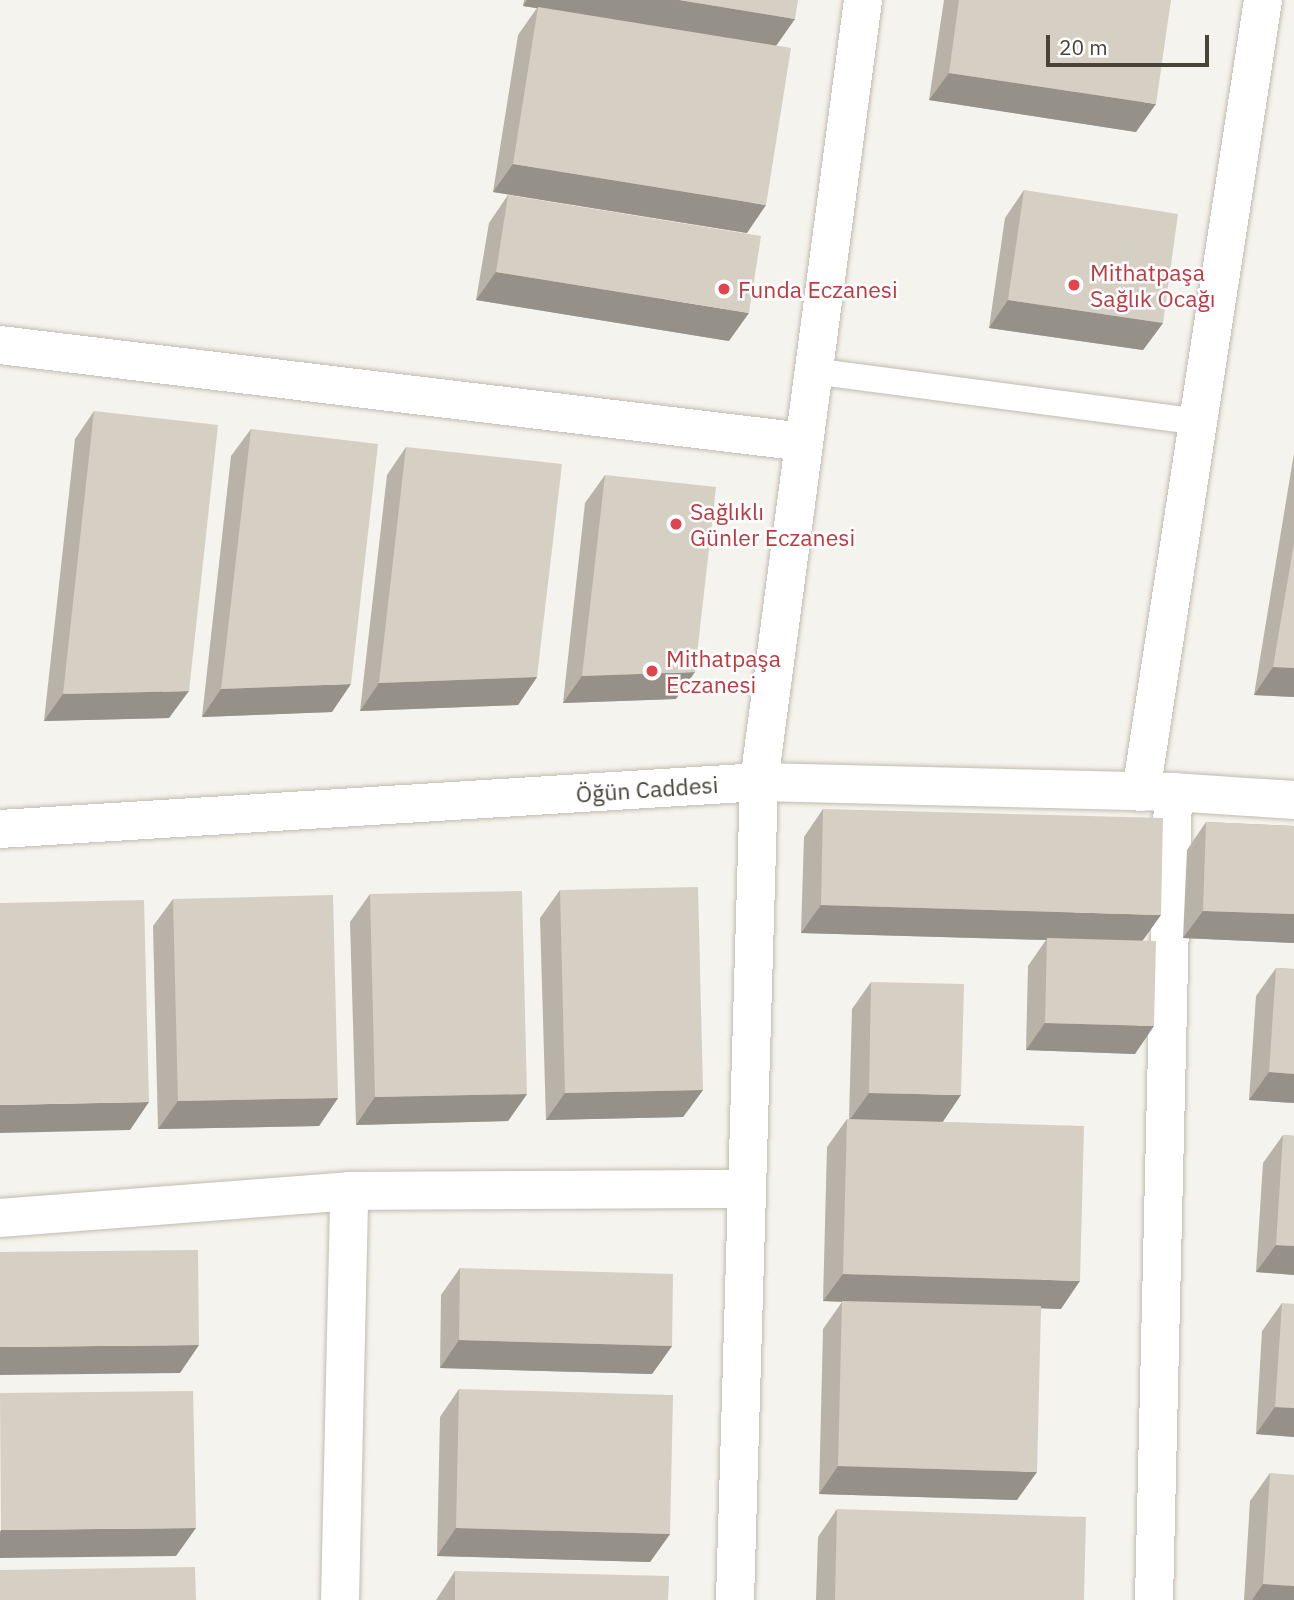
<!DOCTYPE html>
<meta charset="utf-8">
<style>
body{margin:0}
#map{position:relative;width:1294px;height:1600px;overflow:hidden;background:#f5f3ed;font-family:"IBM Plex Sans",sans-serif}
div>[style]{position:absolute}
.roads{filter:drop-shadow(0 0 2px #c0bbb0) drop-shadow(0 0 2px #c0bbb0)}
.service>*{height:26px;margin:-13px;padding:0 13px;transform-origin:13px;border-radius:13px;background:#fff}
.minor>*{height:38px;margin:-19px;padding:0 19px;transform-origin:19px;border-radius:19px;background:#fff}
.tertiary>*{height:38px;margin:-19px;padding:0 19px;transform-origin:19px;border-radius:19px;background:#fff}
.wall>*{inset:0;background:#b8b2a8}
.shaded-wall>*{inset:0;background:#969188}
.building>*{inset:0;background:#d6cfc3}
.dots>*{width:19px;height:19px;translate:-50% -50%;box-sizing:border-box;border:4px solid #fff;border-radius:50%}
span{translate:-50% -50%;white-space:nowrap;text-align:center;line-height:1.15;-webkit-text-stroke:5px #fff;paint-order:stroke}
.health-label{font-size:23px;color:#be3a42}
.left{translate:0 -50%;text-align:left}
.street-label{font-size:23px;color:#49443a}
.scale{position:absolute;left:1046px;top:35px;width:163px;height:32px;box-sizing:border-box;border:4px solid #49443a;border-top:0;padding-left:9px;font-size:21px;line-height:24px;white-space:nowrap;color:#49443a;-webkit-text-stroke:5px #fff;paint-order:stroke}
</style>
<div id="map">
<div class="roads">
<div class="service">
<i style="left:813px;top:371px;width:388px;rotate:7.5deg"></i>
</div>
<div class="minor">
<i style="left:0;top:345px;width:810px;rotate:6.88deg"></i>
<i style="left:1141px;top:792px;width:801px;rotate:-81.24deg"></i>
<i style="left:0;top:1218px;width:350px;rotate:-4.4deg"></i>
<i style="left:349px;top:1191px;width:398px;rotate:-0.3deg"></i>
<i style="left:340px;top:1600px;width:409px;rotate:-88.7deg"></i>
<i style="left:735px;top:1600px;width:818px;rotate:-88.32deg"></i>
<i style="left:759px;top:782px;width:789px;rotate:-82.42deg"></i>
<i style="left:1154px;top:1600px;width:808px;rotate:-88.65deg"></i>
</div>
<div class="tertiary">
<i style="left:0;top:829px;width:760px;rotate:-3.54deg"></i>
<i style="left:759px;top:782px;width:414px;rotate:1.4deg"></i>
<i style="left:1173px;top:792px;width:121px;rotate:3.8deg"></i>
</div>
</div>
<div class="wall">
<i style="clip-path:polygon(524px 0,798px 0,776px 45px,747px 233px,493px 192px,518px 35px,537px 8px,523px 6px)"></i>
<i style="clip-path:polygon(944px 0,1171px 0,1136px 132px,929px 100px)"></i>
<i style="clip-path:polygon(1024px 190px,1163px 323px,1143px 350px,989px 328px,1005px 218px)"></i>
<i style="clip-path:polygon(508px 195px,729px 341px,476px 300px,489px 223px)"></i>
<i style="clip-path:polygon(94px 411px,169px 718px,44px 721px,75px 439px)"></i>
<i style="clip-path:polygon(251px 429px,332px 712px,202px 717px,231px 456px)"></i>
<i style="clip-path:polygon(406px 447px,537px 677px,518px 705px,360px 711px,387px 475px)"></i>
<i style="clip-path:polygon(1294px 453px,1294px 697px,1254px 695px)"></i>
<i style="clip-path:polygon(605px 475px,676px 699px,563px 703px,585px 503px)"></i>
<i style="clip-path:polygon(823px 809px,1143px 941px,1135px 1054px,1026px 1050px,1028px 966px,1046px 940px,801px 933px,804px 837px)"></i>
<i style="clip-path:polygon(1206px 822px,1294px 826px,1294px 943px,1183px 938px,1187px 850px)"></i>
<i style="clip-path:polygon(560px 890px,703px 1090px,683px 1117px,546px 1120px,540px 918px)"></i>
<i style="clip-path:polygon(370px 894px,527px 1094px,508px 1121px,356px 1125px,350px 922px)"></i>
<i style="clip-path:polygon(173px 899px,338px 1098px,319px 1126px,158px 1129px,153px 926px)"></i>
<i style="clip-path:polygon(1276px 968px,1294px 969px,1294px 1103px,1249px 1100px,1256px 996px)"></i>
<i style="clip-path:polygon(871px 982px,943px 1122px,1061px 1309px,1041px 1308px,1017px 1500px,819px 1494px,823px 1329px,842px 1302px,823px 1301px,827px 1147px,847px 1119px,849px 1119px,852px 1009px)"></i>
<i style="clip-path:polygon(1283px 1135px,1294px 1136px,1294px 1275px,1256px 1272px,1263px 1163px)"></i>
<i style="clip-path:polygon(460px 1268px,672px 1346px,652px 1374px,440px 1368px,441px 1295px)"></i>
<i style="clip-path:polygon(1282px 1303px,1294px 1437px,1256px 1434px,1262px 1331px)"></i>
<i style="clip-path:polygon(459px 1389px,670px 1534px,650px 1562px,437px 1556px,440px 1417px)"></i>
<i style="clip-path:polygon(1270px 1473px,1294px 1600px,1244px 1600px,1250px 1501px)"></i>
<i style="clip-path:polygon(837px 1509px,1084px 1600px,816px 1600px,818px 1537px)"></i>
<i style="clip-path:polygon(455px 1571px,668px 1600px,436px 1600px)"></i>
</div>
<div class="shaded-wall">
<i style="clip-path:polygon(527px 0,679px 0,795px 19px,776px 46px,523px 6px)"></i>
<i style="clip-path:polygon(949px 73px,1156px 104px,1136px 132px,929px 100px)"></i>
<i style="clip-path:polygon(513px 164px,766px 205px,747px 233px,493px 192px)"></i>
<i style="clip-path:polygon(496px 272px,749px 313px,729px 341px,476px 300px)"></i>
<i style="clip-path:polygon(1008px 300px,1163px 323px,1143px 350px,989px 328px)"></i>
<i style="clip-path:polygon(1273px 667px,1294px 668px,1294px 697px,1254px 695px)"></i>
<i style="clip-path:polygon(695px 672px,676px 699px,563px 703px,582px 676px)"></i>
<i style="clip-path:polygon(537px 677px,518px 705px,360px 711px,379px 683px)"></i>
<i style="clip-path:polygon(351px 684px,332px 712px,202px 717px,221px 689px)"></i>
<i style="clip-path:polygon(189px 691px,169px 718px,44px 721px,63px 694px)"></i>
<i style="clip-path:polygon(821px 905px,1161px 915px,1141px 943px,1047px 938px,1046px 940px,801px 933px)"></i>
<i style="clip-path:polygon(1203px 911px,1294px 914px,1294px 943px,1183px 938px)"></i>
<i style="clip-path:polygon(1045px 1023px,1154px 1026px,1135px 1054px,1026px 1050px)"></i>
<i style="clip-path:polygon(1269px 1072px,1294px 1074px,1294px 1103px,1249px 1100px)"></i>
<i style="clip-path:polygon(703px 1090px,683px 1117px,546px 1120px,565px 1093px)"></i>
<i style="clip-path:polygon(869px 1093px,961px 1095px,942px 1123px,849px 1121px)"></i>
<i style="clip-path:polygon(527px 1094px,508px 1121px,356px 1125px,375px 1097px)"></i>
<i style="clip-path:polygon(338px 1098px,319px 1126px,158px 1129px,178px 1101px)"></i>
<i style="clip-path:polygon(149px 1102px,130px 1130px,0 1133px,0 1105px)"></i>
<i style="clip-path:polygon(1276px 1245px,1294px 1246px,1294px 1275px,1256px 1272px)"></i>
<i style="clip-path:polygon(843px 1274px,1080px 1281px,1061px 1309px,823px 1301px)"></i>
<i style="clip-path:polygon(459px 1340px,672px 1346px,652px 1374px,440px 1368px)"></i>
<i style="clip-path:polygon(199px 1345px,180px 1373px,0 1375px,0 1347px)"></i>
<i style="clip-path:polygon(1275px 1407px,1294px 1408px,1294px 1437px,1256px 1434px)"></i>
<i style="clip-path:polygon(838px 1466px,1037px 1472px,1017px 1500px,819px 1494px)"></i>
<i style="clip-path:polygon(196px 1528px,176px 1556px,0 1558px,0 1532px,1px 1530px)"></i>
<i style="clip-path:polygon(456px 1528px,670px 1534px,650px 1562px,437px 1556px)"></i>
<i style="clip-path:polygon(1263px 1584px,1294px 1586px,1294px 1600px,1252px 1600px)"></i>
</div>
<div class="building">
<i style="clip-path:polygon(679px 0,798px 0,795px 19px)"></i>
<i style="clip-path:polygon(959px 0,1171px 0,1156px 104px,949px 73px)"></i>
<i style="clip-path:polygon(538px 7px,791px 48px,766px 205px,513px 164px)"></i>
<i style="clip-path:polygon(1024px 190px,1178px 214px,1163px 323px,1008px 300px)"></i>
<i style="clip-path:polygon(508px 195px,761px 236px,749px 313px,496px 272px)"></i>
<i style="clip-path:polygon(94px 411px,218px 425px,189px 691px,63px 694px)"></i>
<i style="clip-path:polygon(251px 429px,378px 444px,351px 684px,221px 689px)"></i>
<i style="clip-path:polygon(406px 447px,562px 464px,537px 677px,379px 683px)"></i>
<i style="clip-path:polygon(605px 475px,716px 487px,695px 672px,582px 676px)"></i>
<i style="clip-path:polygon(1294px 543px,1294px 668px,1273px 667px)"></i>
<i style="clip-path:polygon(823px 809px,1163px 818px,1161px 915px,821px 905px)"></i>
<i style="clip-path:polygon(1206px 822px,1294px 826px,1294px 914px,1203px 911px)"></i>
<i style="clip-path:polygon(698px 887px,703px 1090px,565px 1093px,560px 890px)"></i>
<i style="clip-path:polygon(522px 891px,527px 1094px,375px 1097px,370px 894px)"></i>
<i style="clip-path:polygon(333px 895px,338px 1098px,178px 1101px,173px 899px)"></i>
<i style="clip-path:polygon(144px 900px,149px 1102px,0 1105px,0 903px)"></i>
<i style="clip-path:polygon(1047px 938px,1156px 941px,1154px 1026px,1045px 1023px)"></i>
<i style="clip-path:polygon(1276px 968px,1294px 969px,1294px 1074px,1269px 1072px)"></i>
<i style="clip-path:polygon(871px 982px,964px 984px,961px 1095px,869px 1093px)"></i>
<i style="clip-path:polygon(847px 1119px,1084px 1126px,1080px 1281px,843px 1274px)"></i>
<i style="clip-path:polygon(1283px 1135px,1294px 1136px,1294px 1246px,1276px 1245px)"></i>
<i style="clip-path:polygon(198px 1250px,199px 1345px,0 1347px,0 1252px)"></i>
<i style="clip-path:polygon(460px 1268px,673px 1274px,672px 1346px,459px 1340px)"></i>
<i style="clip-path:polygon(842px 1301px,1041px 1306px,1037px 1472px,838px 1466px)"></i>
<i style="clip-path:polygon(1282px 1303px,1294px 1304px,1294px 1408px,1275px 1407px)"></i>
<i style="clip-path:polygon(459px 1389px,673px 1395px,670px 1534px,456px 1528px)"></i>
<i style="clip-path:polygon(193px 1391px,196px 1528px,1px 1530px,0 1393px)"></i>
<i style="clip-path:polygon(1270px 1473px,1294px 1475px,1294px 1586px,1263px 1584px)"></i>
<i style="clip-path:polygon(837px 1509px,1086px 1517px,1084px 1600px,835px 1600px)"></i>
<i style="clip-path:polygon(195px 1567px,196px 1600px,0 1600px,0 1570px)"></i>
<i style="clip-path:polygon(455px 1571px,669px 1576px,668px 1600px,455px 1600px)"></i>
</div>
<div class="dots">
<i style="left:1074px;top:285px;background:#e0444e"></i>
<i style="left:724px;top:289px;background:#e0444e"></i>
<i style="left:676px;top:524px;background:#e0444e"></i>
<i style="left:652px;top:671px;background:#e0444e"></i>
</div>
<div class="health-label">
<span class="left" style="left:1090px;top:285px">Mithatpaşa<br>Sağlık Ocağı</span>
<span class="left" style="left:738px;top:289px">Funda Eczanesi</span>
<span class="left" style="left:690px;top:524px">Sağlıklı<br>Günler Eczanesi</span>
<span class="left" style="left:666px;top:671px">Mithatpaşa<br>Eczanesi</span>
</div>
<div class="street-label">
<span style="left:647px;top:789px;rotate:-4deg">Öğün Caddesi</span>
</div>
<div class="scale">20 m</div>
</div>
